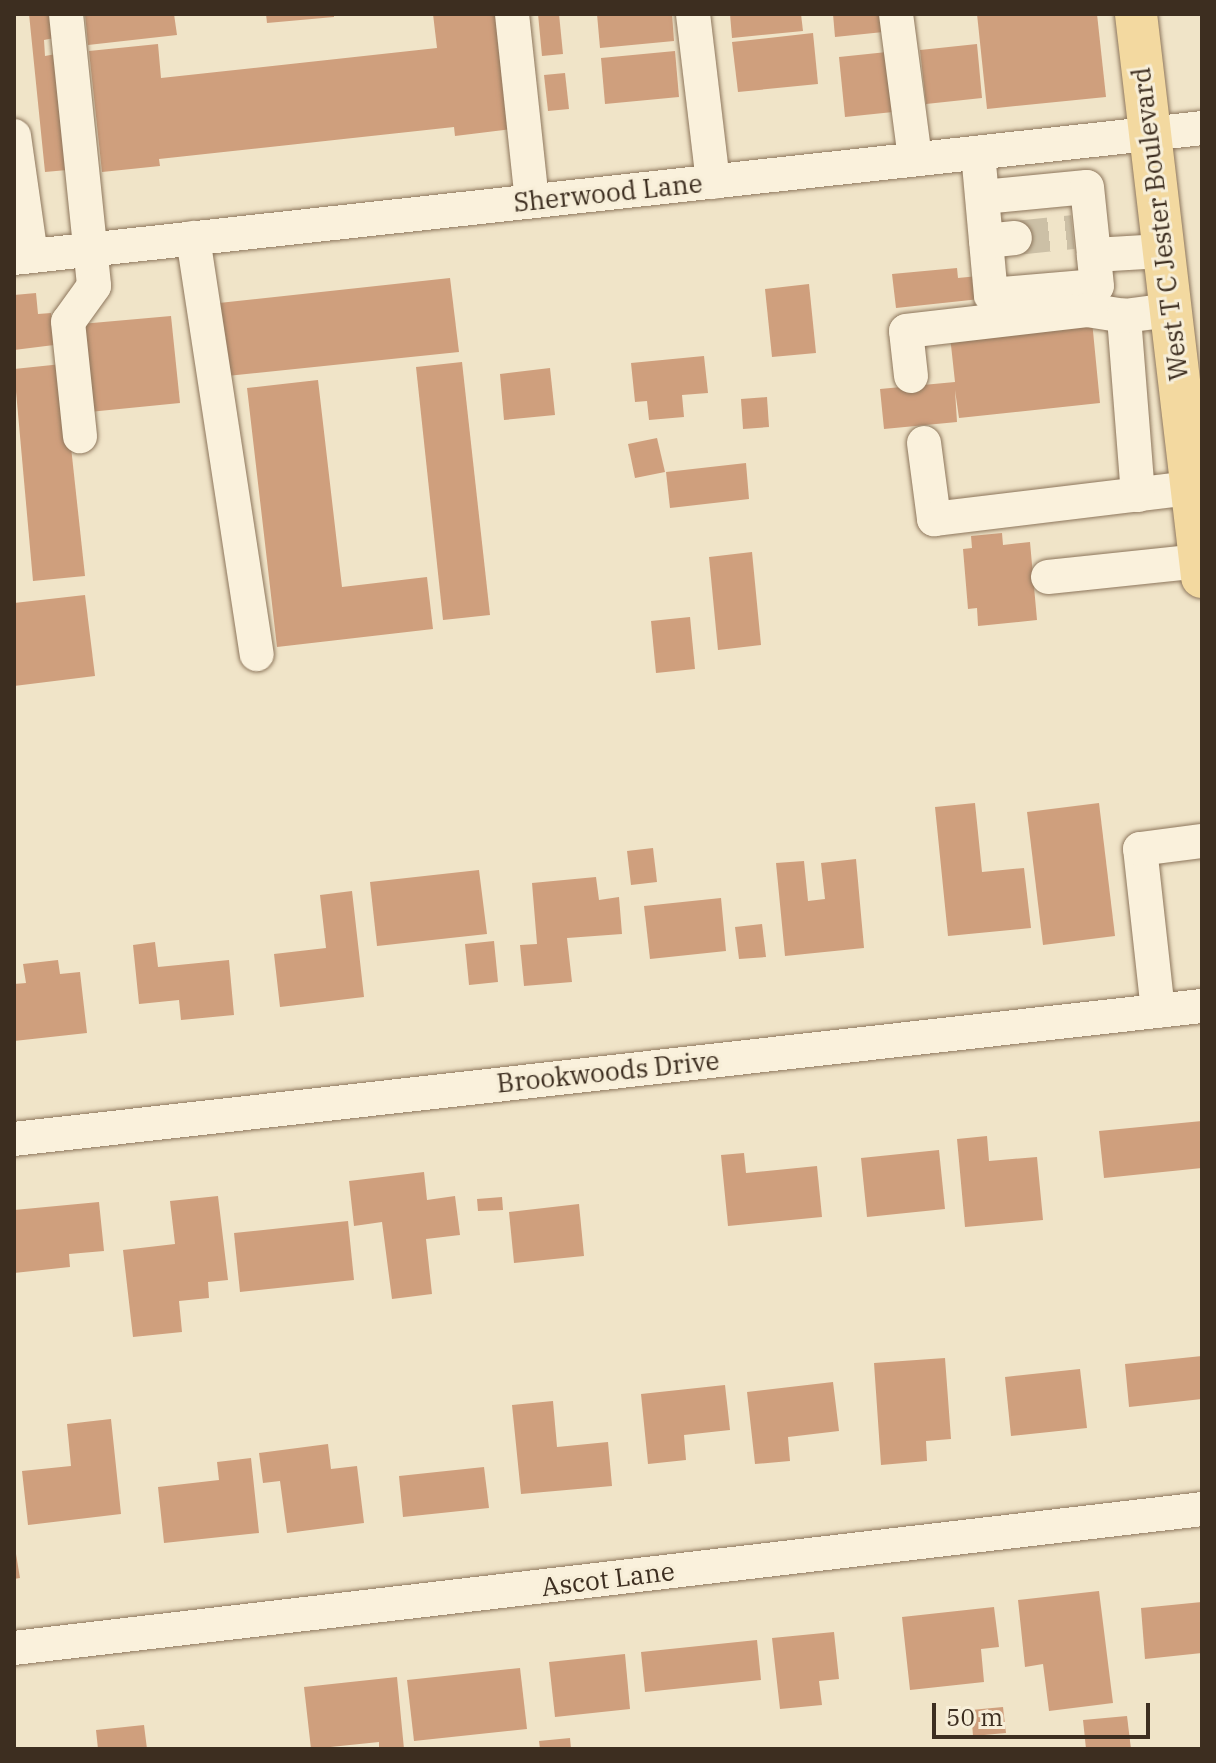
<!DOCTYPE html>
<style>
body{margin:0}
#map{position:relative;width:1216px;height:1763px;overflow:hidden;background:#f0e4c8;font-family:"IBM Plex Serif",serif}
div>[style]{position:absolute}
.building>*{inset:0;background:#cf9f7d}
.minor-tunnel>*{height:34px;margin-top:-17px;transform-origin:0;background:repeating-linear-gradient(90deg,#ccc0a6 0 34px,transparent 0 51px)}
.roads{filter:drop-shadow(0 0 2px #8d765c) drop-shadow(0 0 2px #8d765c)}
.minor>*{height:34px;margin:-17px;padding:0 17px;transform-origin:17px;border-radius:17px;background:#faf1dc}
.major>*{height:42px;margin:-21px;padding:0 21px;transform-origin:21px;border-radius:21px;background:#f3d9a0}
span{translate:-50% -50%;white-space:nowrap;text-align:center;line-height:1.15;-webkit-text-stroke:6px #f7eed8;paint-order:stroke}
.street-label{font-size:26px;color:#3d2e20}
.frame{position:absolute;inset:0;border:16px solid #3d2e20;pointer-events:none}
.scale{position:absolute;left:932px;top:1703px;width:218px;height:36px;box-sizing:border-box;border:4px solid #3d2e20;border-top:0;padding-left:10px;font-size:24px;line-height:28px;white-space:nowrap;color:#3d2e20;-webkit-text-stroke:6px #f7eed8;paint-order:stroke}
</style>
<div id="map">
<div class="building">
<i style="clip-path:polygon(29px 14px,52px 14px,54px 38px,44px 40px,45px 56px,56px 54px,67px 170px,45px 172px)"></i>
<i style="clip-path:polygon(85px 14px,174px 14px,177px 35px,88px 45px)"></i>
<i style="clip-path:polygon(266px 14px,334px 14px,334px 17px,267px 23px)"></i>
<i style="clip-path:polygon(433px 14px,500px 14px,513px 129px,455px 136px,454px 127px,159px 159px,160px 166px,102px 172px,89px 51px,158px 44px,161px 78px,437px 48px)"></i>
<i style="clip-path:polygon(538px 14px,559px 14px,563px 54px,542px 56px)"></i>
<i style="clip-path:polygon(597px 14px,672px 14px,674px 41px,600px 48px)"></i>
<i style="clip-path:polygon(730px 14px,801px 14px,803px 31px,732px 38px)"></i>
<i style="clip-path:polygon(833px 14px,891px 14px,893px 31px,835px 37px)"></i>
<i style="clip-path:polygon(977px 14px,1097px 14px,1106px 97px,987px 109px)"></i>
<i style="clip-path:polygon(813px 33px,818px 84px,738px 92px,732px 42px)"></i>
<i style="clip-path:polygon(977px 44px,982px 98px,926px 104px,920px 50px)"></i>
<i style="clip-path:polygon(675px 51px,679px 97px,605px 104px,601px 58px)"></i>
<i style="clip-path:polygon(887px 52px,893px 112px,845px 117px,839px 57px)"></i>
<i style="clip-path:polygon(565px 73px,569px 109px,548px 111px,544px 75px)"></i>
<i style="clip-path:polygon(957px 268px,958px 278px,978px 276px,980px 299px,896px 308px,892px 274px)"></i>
<i style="clip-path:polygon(450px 278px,459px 352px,227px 376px,219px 303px)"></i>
<i style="clip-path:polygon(809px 284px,816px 353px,772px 357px,765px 289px)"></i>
<i style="clip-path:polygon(36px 293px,38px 314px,51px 313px,54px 345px,14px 350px,14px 295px)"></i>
<i style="clip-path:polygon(171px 316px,180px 403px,89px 412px,81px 324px)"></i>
<i style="clip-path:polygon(1092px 321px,1100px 403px,959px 418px,955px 390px,957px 422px,884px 429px,880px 389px,955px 382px,950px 336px)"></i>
<i style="clip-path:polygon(704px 356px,708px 393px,682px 395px,684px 417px,649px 420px,647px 401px,635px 402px,631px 363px)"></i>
<i style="clip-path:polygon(462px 362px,490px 615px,443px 620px,416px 367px)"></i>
<i style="clip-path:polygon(62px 364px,85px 576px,33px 581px,14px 369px)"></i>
<i style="clip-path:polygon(550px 368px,555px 415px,504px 420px,500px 374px)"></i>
<i style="clip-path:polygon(318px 380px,342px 587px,427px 577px,433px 629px,277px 647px,247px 388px)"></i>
<i style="clip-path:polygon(767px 397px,769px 427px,743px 429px,741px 399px)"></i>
<i style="clip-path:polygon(657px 438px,665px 472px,635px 478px,628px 444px)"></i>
<i style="clip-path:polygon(746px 463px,749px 499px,670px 508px,666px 472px)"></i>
<i style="clip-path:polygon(1002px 533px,1003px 545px,1030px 542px,1037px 620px,978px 626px,977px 608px,968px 609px,963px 549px,972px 548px,971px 536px)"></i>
<i style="clip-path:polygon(752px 552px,761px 645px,718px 650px,709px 557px)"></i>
<i style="clip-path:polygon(85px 595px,95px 676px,14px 686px,14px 603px)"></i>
<i style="clip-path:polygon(690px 617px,695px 669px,656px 673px,651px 621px)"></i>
<i style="clip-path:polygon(975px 803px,982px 872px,1024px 868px,1031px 928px,948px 936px,935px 807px)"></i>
<i style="clip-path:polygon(1099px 803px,1115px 936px,1043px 945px,1027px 812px)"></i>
<i style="clip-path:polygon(653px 848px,657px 882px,631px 885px,627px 851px)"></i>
<i style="clip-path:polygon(856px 859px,864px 948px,785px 956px,776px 863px,804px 861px,808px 901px,825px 899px,821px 863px)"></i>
<i style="clip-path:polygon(479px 870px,487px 934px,377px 946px,370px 882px)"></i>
<i style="clip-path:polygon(596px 877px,599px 900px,619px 897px,622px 934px,567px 938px,572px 982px,524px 986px,520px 945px,537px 944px,532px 883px)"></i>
<i style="clip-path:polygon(352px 891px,364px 997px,280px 1007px,274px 954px,326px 948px,320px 895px)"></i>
<i style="clip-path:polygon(721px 898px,726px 951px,650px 959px,644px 906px)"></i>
<i style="clip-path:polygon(762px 924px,766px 957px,739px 959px,735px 927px)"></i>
<i style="clip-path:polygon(494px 941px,498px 982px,469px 985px,465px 944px)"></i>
<i style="clip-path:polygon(155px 942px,158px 967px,229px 960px,234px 1015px,181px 1020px,179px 1000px,139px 1004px,133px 945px)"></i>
<i style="clip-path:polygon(58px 960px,60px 974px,80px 972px,87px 1033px,14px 1041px,14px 984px,26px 983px,23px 964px)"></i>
<i style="clip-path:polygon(1202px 1121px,1202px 1168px,1104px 1178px,1099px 1131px)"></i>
<i style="clip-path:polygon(987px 1136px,989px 1161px,1037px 1157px,1043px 1220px,965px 1227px,957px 1139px)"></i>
<i style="clip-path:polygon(939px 1150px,945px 1209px,867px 1217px,861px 1158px)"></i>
<i style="clip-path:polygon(744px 1153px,746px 1173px,817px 1166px,822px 1217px,728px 1226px,721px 1155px)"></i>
<i style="clip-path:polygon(424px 1172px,427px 1200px,455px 1196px,460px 1235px,426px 1239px,432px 1294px,392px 1299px,382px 1222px,354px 1226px,349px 1181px)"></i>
<i style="clip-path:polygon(218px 1196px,228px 1280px,208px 1282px,209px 1298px,179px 1301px,182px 1332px,133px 1337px,123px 1250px,175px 1244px,170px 1201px)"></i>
<i style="clip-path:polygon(502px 1197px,503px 1210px,478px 1211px,477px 1199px)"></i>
<i style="clip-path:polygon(99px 1202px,104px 1251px,69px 1254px,70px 1267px,14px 1273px,14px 1210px)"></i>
<i style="clip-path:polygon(579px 1204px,584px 1256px,514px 1263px,509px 1212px)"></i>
<i style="clip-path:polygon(348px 1221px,354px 1280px,240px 1292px,234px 1233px)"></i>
<i style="clip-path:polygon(1202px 1356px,1202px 1399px,1129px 1407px,1125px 1364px)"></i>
<i style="clip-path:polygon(945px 1358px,951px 1439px,926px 1441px,927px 1461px,881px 1465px,874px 1363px)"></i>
<i style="clip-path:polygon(1080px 1369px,1087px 1428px,1011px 1436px,1005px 1377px)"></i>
<i style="clip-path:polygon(833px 1382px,839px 1431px,788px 1437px,790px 1461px,755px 1464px,747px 1392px)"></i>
<i style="clip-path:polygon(725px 1385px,730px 1430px,684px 1435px,686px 1460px,648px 1464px,641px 1394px)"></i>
<i style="clip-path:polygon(553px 1401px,557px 1447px,608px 1442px,612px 1486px,521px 1494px,512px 1405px)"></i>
<i style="clip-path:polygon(111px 1419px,121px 1514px,28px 1525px,22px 1471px,71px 1466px,67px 1424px)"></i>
<i style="clip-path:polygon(328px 1444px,331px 1469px,357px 1466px,364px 1523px,287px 1533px,280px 1481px,263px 1483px,259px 1453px)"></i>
<i style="clip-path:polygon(251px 1458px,259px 1533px,164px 1543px,158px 1487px,219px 1480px,217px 1462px)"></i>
<i style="clip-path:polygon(484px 1467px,489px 1508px,403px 1517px,399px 1476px)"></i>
<i style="clip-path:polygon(14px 1542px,20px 1578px,14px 1579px)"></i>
<i style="clip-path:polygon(1099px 1591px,1113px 1703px,1049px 1711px,1043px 1664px,1025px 1667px,1018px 1600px)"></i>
<i style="clip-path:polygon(1202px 1602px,1202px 1653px,1145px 1659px,1141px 1608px)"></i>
<i style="clip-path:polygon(994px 1607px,999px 1647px,981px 1649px,984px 1682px,910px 1690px,902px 1617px)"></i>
<i style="clip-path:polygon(834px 1632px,839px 1679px,819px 1681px,822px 1705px,780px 1709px,772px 1638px)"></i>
<i style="clip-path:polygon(757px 1640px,761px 1680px,645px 1692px,641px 1652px)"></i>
<i style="clip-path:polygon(625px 1654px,630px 1709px,555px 1717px,549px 1662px)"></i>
<i style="clip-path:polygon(520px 1668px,527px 1729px,414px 1741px,407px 1680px)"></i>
<i style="clip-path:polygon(397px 1677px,404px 1749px,379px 1749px,379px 1742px,311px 1749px,304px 1687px)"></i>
<i style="clip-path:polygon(1003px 1707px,1006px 1733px,973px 1736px,971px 1710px)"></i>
<i style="clip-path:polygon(1127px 1716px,1131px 1749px,1086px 1749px,1083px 1720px)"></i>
<i style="clip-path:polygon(144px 1725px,147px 1749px,98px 1749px,96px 1730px)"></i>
<i style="clip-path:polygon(570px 1738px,571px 1749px,540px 1749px,539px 1741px)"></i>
</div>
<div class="minor-tunnel">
<i style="left:1015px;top:238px;width:58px;rotate:-5.9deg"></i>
</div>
<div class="roads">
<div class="minor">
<i style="left:66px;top:14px;width:273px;rotate:84.1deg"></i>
<i style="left:94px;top:286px;width:44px;rotate:125.8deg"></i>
<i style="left:68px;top:322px;width:115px;rotate:84deg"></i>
<i style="left:512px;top:14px;width:188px;rotate:83.9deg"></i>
<i style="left:693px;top:14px;width:169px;rotate:83.2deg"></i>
<i style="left:896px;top:14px;width:146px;rotate:82.5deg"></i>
<i style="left:14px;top:136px;width:121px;rotate:81.9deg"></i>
<i style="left:978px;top:153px;width:143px;rotate:84.8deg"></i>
<i style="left:991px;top:295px;width:106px;rotate:-4.9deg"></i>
<i style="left:1097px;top:286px;width:31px;rotate:-96deg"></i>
<i style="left:1094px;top:255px;width:68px;rotate:-3.4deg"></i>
<i style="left:983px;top:197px;width:104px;rotate:-5.5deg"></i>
<i style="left:1087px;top:187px;width:68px;rotate:84.1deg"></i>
<i style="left:193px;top:238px;width:421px;rotate:81.3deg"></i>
<i style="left:986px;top:241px;width:29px;rotate:-6deg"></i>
<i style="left:14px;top:258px;width:1195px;rotate:-6.24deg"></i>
<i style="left:911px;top:376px;width:45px;rotate:-96.3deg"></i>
<i style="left:906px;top:331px;width:182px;rotate:-6.6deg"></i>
<i style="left:1087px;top:310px;width:37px;rotate:9deg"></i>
<i style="left:924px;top:443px;width:77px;rotate:82.5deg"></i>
<i style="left:934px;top:519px;width:259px;rotate:-6.9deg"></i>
<i style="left:1138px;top:495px;width:180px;rotate:-94.5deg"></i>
<i style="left:1124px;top:316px;width:46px;rotate:-7.4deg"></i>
<i style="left:1048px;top:577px;width:153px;rotate:-6deg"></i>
<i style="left:1158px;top:1011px;width:163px;rotate:-96.3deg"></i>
<i style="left:1140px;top:849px;width:63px;rotate:-7.4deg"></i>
<i style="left:14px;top:1139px;width:1195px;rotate:-6.39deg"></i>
<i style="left:14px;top:1648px;width:1196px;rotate:-6.67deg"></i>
</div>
<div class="major">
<i style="left:1136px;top:14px;width:567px;rotate:83.31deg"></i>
</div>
</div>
<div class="street-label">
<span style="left:608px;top:193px;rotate:-6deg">Sherwood Lane</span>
<span style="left:1160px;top:224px;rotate:-97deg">West T C Jester Boulevard</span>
<span style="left:608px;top:1072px;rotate:-6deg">Brookwoods Drive</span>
<span style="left:608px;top:1579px;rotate:-7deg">Ascot Lane</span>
</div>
<div class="frame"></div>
<div class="scale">50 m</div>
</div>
